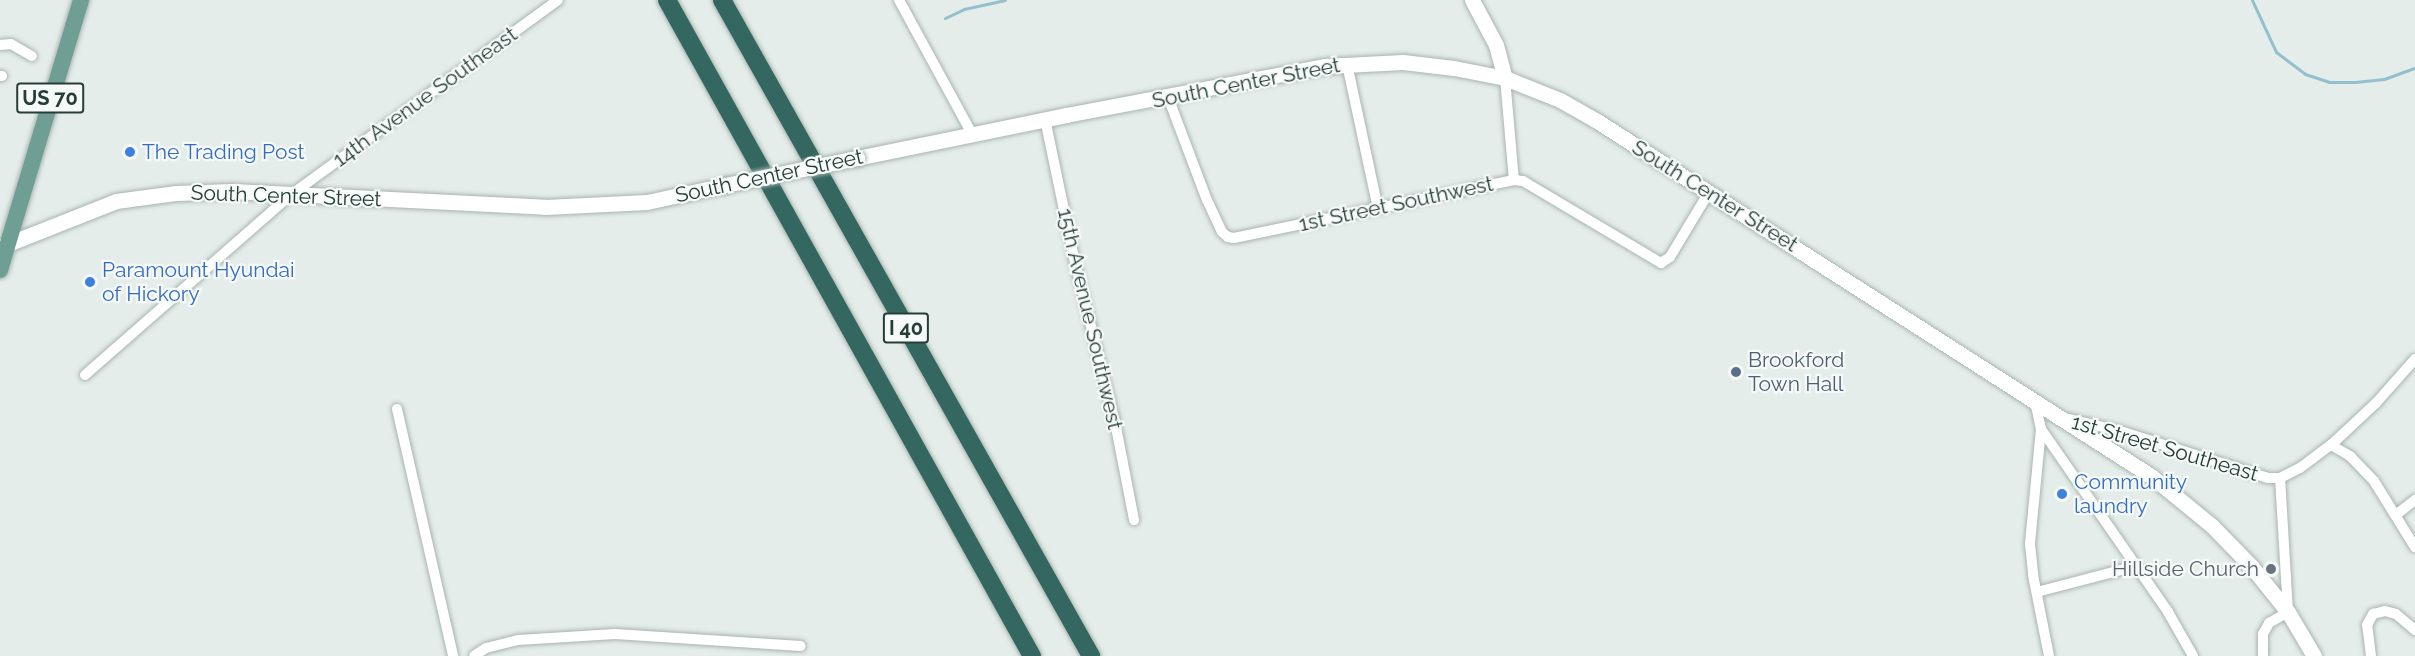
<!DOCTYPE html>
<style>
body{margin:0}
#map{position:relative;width:2415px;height:656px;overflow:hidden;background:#e5edea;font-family:Raleway,sans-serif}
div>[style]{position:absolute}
.stream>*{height:3px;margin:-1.5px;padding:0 1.5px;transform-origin:1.5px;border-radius:1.5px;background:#93c0cc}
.roads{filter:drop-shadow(0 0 2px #a8b5b1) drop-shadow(0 0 2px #a8b5b1)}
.street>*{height:10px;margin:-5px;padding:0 5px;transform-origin:5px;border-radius:5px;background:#fff}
.secondary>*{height:15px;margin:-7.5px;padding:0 7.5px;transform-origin:7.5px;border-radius:7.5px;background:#fff}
.primary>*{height:16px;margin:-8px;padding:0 8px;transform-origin:8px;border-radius:8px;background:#6e9e94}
.highway>*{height:18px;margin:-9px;padding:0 9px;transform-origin:9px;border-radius:9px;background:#34675f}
.bridges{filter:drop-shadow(0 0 2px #a4b8b2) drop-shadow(0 0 2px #a4b8b2)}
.secondary-bridge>*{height:15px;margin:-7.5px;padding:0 7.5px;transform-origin:7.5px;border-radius:7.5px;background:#fff}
.dots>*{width:16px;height:16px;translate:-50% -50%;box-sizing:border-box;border:3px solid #f5f9f8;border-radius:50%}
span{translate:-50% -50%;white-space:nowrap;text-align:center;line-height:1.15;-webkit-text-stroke:4.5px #f5f9f8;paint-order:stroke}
.shield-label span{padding:2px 4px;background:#f5f9f8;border:2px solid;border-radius:4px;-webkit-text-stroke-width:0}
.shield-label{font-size:20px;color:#263d38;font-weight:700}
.street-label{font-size:21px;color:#263d38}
.shop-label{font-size:21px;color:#366cbe}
.left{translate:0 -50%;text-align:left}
.service-label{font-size:21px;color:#4e5e75}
.worship-label{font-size:21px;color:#5b616d}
.right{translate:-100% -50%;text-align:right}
</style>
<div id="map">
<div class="stream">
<i style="left:2252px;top:0;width:57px;rotate:65.2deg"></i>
<i style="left:2276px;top:52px;width:36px;rotate:37deg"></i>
<i style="left:2305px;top:74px;width:25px;rotate:18deg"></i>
<i style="left:2329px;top:82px;width:26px"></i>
<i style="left:2355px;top:82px;width:29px;rotate:-6deg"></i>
<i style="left:2384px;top:79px;width:33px;rotate:-20deg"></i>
<i style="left:945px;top:18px;width:21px;rotate:-25deg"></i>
<i style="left:964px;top:9px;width:42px;rotate:-12.4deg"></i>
</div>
<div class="roads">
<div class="street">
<i style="left:899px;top:0;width:153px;rotate:61.4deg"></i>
<i style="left:0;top:45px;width:11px;rotate:-5deg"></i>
<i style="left:11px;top:44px;width:24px;rotate:30deg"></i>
<i style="left:1347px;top:64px;width:147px;rotate:77.9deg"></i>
<i style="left:0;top:76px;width:2px"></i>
<i style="left:1505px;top:78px;width:102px;rotate:85deg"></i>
<i style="left:1168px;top:97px;width:110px;rotate:69.3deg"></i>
<i style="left:1207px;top:200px;width:35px;rotate:65deg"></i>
<i style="left:1222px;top:232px;width:8px;rotate:40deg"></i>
<i style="left:1228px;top:237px;width:6px;rotate:9deg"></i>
<i style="left:1234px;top:238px;width:286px;rotate:-11.7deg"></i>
<i style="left:1514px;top:180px;width:9px;rotate:6deg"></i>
<i style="left:1523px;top:181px;width:161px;rotate:30.7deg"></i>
<i style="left:1661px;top:263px;width:11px;rotate:-34deg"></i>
<i style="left:1670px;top:257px;width:76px;rotate:-59deg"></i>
<i style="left:1045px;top:119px;width:146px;rotate:78.2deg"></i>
<i style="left:1075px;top:262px;width:165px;rotate:76deg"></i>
<i style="left:1115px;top:422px;width:100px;rotate:79deg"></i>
<i style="left:85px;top:375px;width:275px;rotate:-41.2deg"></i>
<i style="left:292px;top:194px;width:329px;rotate:-36.1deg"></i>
<i style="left:2035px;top:401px;width:29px;rotate:78deg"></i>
<i style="left:2041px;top:429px;width:116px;rotate:95.5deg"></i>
<i style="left:2030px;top:544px;width:31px;rotate:84deg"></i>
<i style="left:2033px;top:575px;width:83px;rotate:78.8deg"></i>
<i style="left:397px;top:409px;width:253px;rotate:77.2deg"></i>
<i style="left:2065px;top:418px;width:57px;rotate:13.3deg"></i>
<i style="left:2120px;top:431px;width:155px;rotate:17.6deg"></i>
<i style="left:2268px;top:478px;width:12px"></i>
<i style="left:2280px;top:478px;width:22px;rotate:-27deg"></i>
<i style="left:2300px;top:468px;width:39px;rotate:-37deg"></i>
<i style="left:2331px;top:445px;width:62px;rotate:-43deg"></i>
<i style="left:2376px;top:403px;width:59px;rotate:-48.4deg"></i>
<i style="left:2041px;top:429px;width:223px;rotate:55.2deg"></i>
<i style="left:2168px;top:612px;width:51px;rotate:60.4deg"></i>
<i style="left:2331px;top:445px;width:22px;rotate:30deg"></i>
<i style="left:2350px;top:456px;width:35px;rotate:46deg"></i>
<i style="left:2374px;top:481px;width:78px;rotate:58.2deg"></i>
<i style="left:2397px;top:514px;width:23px;rotate:-38deg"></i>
<i style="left:2037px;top:592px;width:102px;rotate:-14.7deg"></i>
<i style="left:474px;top:656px;width:14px;rotate:-34deg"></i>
<i style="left:486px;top:648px;width:33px;rotate:-14deg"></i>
<i style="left:518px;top:640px;width:97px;rotate:-3.5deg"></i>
<i style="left:615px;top:634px;width:186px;rotate:3.7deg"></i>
<i style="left:2263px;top:656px;width:22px;rotate:-90deg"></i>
<i style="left:2263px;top:634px;width:13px;rotate:-61deg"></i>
<i style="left:2269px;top:623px;width:22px;rotate:-30deg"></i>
<i style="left:2288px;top:612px;width:134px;rotate:-93.4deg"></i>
<i style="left:2371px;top:656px;width:31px;rotate:-97deg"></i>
<i style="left:2367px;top:625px;width:13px;rotate:-61deg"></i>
<i style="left:2373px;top:614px;width:12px;rotate:-14deg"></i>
<i style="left:2385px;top:611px;width:11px;rotate:15deg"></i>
<i style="left:2396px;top:614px;width:25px;rotate:40deg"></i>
</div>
<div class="secondary">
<i style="left:1472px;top:0;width:51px;rotate:61.9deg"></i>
<i style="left:1496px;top:45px;width:34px;rotate:75deg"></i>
<i style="left:857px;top:158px;width:213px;rotate:-11.6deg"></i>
<i style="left:1066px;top:115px;width:264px;rotate:-10.7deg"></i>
<i style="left:1325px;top:66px;width:78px;rotate:-2.9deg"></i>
<i style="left:1403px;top:62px;width:51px;rotate:6.7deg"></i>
<i style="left:1454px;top:68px;width:52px;rotate:11.1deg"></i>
<i style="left:1505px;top:78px;width:59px;rotate:21.8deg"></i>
<i style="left:1560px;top:100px;width:43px;rotate:29.6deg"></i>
<i style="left:1597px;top:121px;width:658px;rotate:32.65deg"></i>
<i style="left:2151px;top:476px;width:79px;rotate:39.3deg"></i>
<i style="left:2212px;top:526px;width:56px;rotate:45.7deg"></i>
<i style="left:2251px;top:566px;width:59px;rotate:51.2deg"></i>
<i style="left:2288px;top:612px;width:51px;rotate:59.4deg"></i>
<i style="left:0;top:247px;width:125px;rotate:-21.6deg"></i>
<i style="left:116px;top:201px;width:61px;rotate:-7.6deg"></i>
<i style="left:176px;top:193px;width:56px;rotate:-2deg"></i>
<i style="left:232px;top:191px;width:313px;rotate:2.9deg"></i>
<i style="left:545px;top:207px;width:102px;rotate:-2.8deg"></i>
<i style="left:647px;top:202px;width:80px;rotate:-12.3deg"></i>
</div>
<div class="primary">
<i style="left:0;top:270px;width:282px;rotate:-73.3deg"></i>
</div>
<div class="highway">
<i style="left:667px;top:0;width:751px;rotate:60.91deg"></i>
<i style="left:722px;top:0;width:753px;rotate:60.64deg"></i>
</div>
</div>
<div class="bridges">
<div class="secondary-bridge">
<i style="left:725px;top:185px;width:135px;rotate:-11.6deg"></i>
</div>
</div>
<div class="dots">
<i style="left:130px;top:152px;background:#3f7fe0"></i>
<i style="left:90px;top:282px;background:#3f7fe0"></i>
<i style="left:1736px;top:372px;background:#5c6f8a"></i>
<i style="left:2062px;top:494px;background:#3f7fe0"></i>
<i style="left:2271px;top:569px;background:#6b7280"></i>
</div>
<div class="shield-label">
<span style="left:50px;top:98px">US 70</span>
<span style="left:906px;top:328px">I 40</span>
</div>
<div class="street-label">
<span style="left:1246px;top:83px;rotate:-11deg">South Center Street</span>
<span style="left:425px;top:97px;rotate:-36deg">14th Avenue Southeast</span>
<span style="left:769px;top:176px;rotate:-12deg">South Center Street</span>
<span style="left:286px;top:196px;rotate:2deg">South Center Street</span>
<span style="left:1715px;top:196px;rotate:32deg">South Center Street</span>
<span style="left:1396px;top:204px;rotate:-12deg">1st Street Southwest</span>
<span style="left:1090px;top:319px;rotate:77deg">15th Avenue Southwest</span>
<span style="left:2165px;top:448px;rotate:16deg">1st Street Southeast</span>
</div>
<div class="shop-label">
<span class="left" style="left:142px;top:152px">The Trading Post</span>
<span class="left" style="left:102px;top:282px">Paramount Hyundai<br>of Hickory</span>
<span class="left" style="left:2074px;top:494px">Community<br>laundry</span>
</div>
<div class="service-label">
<span class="left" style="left:1748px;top:372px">Brookford<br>Town Hall</span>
</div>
<div class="worship-label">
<span class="right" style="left:2259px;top:569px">Hillside Church</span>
</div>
</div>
